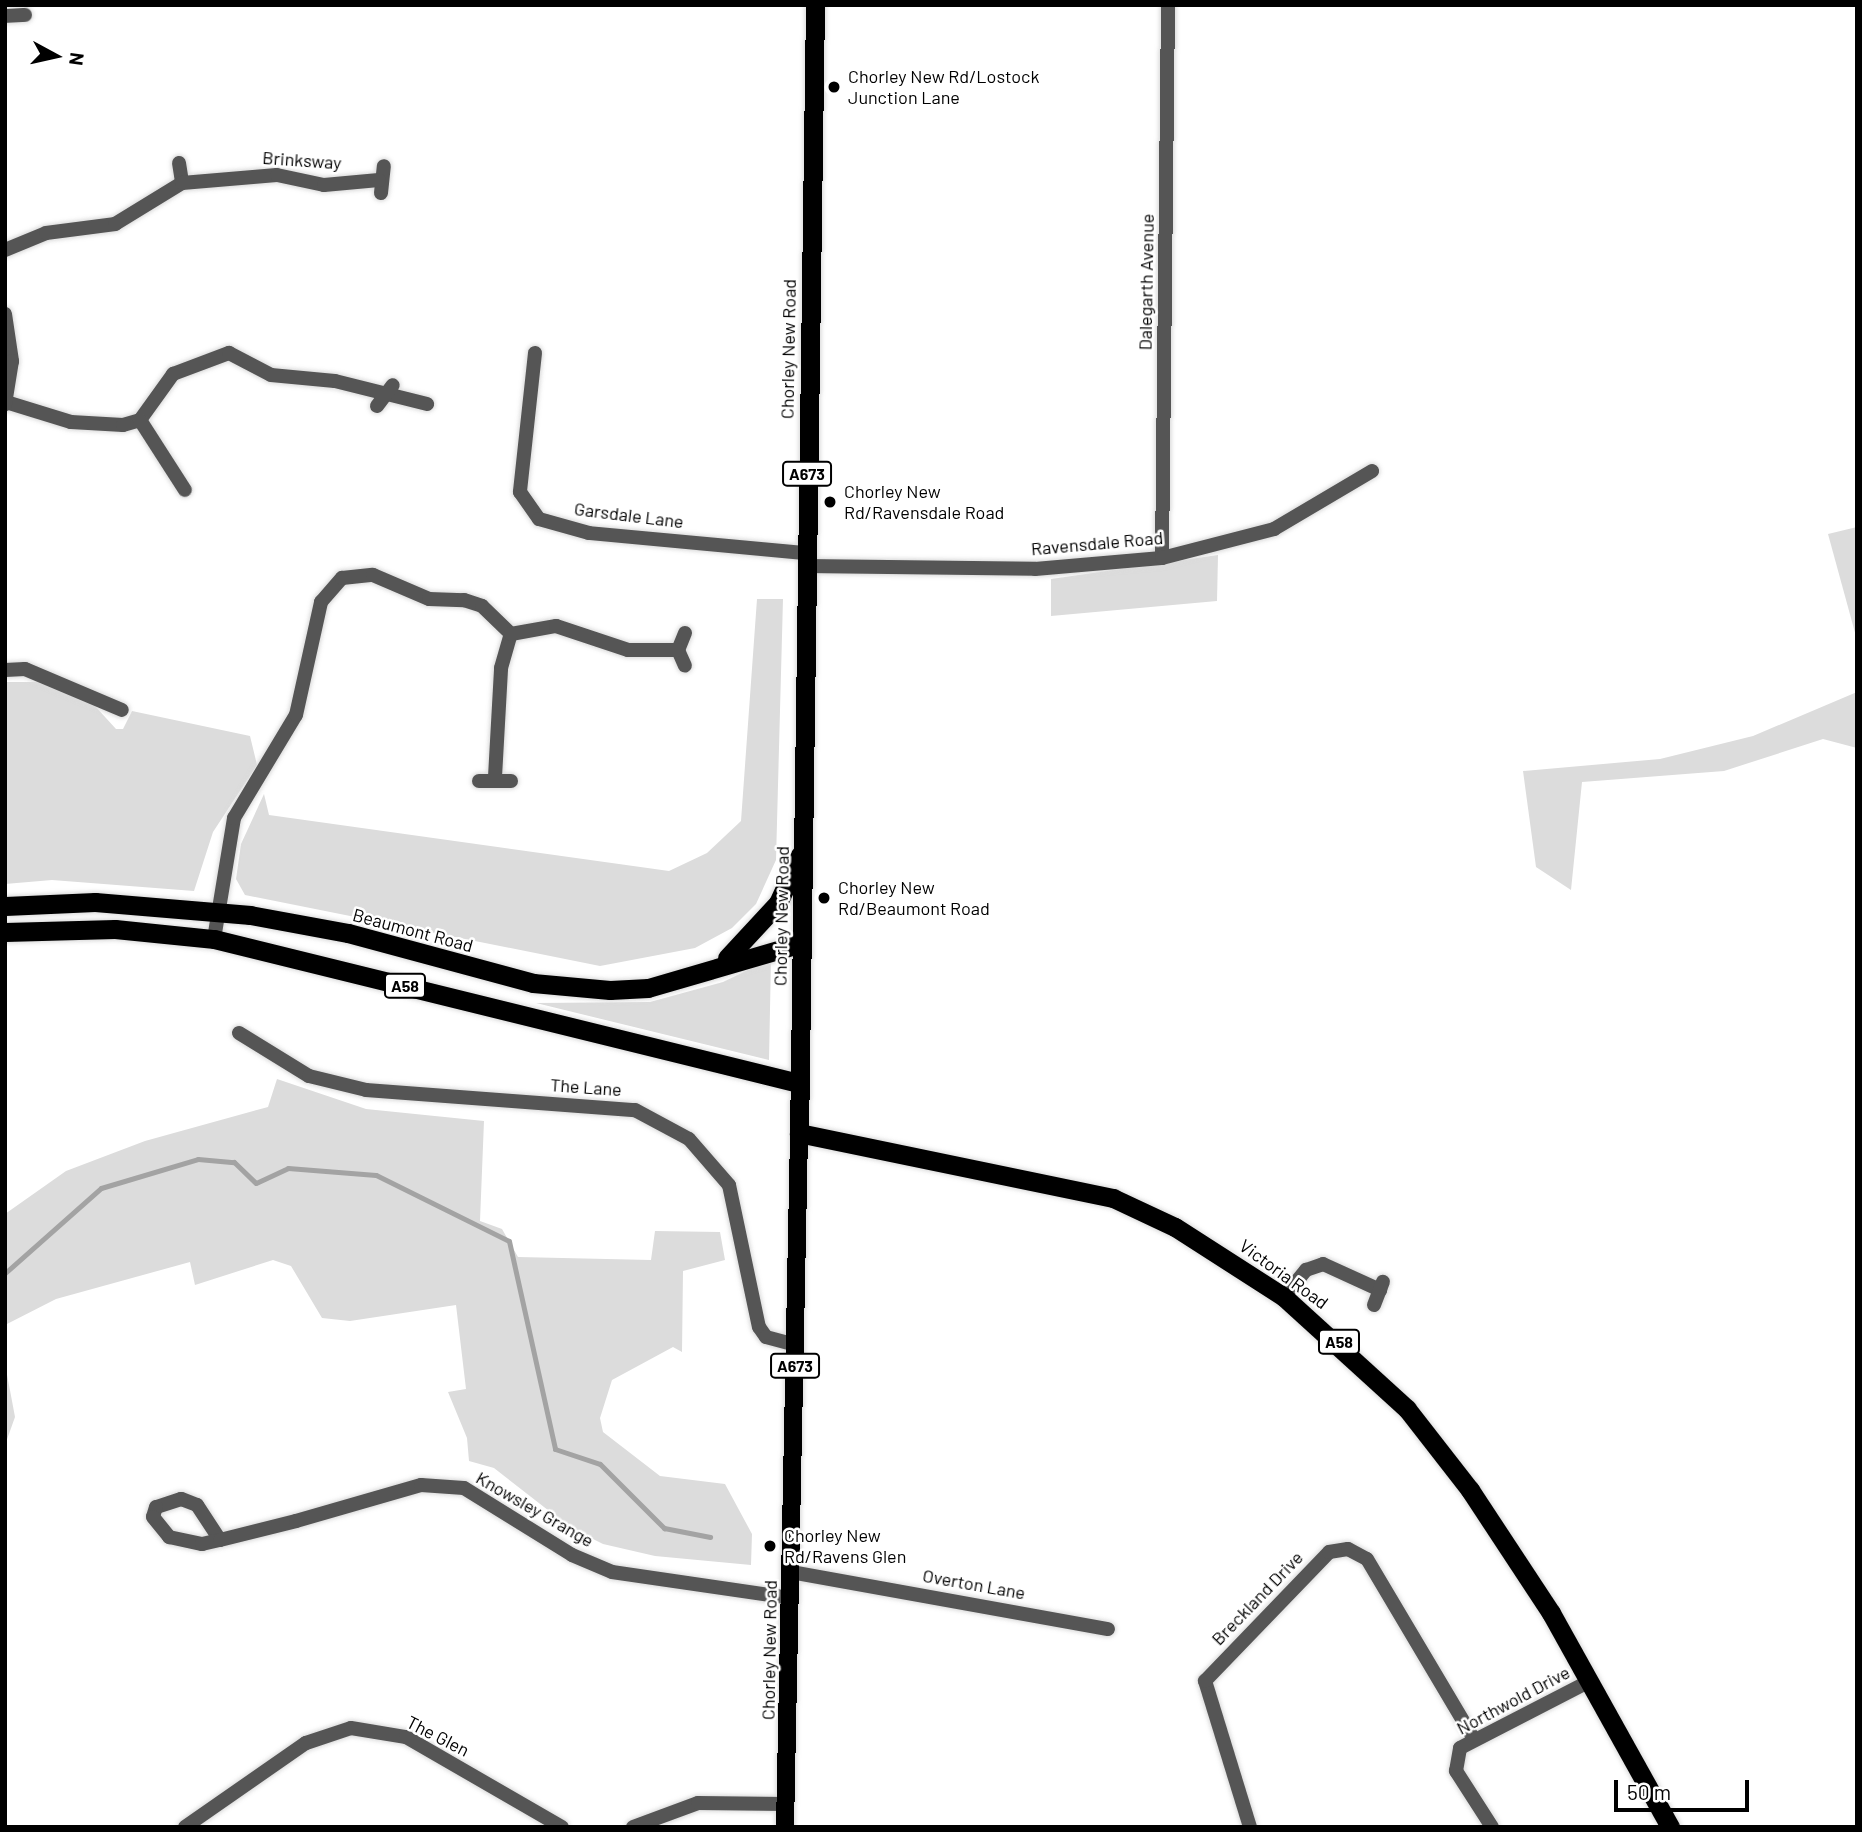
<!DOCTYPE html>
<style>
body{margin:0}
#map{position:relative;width:1862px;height:1832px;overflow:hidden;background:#fff;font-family:Barlow,sans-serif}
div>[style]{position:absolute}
.green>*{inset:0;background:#dcdcdc}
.stream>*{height:5px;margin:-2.5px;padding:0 2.5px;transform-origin:2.5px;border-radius:2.5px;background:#a3a3a3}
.roads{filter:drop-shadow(0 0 2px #dbdbdb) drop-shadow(0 0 2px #dbdbdb)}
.minor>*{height:14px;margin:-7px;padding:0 7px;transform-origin:7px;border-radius:7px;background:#555}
.tertiary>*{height:14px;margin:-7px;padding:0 7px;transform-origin:7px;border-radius:7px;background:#555}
.primary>*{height:18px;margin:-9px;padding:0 9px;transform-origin:9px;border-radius:9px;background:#000}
.trunk>*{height:19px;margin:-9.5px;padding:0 9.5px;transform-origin:9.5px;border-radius:9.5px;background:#000}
.dots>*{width:19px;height:19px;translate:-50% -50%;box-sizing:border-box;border:4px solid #fff;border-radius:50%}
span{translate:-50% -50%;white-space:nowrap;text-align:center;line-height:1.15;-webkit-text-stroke:5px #fff;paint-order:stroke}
.shield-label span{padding:2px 5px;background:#fff;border:2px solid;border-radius:5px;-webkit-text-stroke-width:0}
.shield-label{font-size:16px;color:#000;font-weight:700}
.poi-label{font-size:18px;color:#000}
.left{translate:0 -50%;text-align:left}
.street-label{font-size:18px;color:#000}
.frame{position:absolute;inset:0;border:7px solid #000;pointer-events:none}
.north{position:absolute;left:21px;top:21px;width:70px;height:70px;-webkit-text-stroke:5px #fff;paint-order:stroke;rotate:98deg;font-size:19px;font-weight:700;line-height:28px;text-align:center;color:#000}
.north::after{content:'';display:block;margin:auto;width:24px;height:32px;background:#000;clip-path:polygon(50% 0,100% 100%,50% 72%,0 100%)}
.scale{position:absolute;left:1614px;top:1780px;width:135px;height:32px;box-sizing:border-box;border:4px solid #000;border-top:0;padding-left:9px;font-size:21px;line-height:24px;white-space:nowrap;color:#000;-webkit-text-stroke:5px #fff;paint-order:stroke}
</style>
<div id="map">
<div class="green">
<i style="clip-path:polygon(1857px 527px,1857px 640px,1828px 534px)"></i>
<i style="clip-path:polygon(1218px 555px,1217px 601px,1051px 616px,1051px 579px)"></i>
<i style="clip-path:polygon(757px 599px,783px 599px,776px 860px,756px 904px,732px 928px,695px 948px,600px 966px,245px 895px,236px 879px,241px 844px,264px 794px,269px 815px,669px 871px,707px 853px,741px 821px)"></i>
<i style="clip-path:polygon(5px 682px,38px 682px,95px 706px,116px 729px,123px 729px,132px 711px,250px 736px,257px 765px,213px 832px,194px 891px,52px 880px,5px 884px)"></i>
<i style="clip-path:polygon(1857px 692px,1857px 748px,1823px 739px,1724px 771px,1582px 782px,1571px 890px,1536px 867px,1523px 771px,1660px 759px,1753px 736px)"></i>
<i style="clip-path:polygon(771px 959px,769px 1060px,536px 1003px,650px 1002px,723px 982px)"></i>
<i style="clip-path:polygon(277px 1079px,366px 1109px,484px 1121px,480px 1221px,502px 1229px,518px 1257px,651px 1260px,655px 1231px,720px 1232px,725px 1260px,683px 1271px,682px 1352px,673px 1347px,612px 1380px,600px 1418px,603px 1432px,660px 1476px,725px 1484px,752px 1534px,751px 1565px,655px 1556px,603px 1544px,571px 1528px,494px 1468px,469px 1461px,467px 1438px,448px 1392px,466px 1389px,456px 1305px,350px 1321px,322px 1318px,291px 1266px,273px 1260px,195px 1285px,190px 1262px,56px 1299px,5px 1325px,5px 1214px,66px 1171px,145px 1141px,268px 1107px)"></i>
<i style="clip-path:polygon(5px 1364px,15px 1417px,5px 1445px)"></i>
</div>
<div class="stream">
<i style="left:5px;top:1273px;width:128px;rotate:-41.5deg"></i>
<i style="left:101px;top:1188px;width:101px;rotate:-16.6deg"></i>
<i style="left:198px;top:1159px;width:36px;rotate:5deg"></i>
<i style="left:234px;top:1162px;width:30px;rotate:44deg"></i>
<i style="left:256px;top:1183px;width:35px;rotate:-25deg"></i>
<i style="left:288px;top:1168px;width:88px;rotate:4.5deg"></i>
<i style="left:376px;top:1175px;width:148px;rotate:26.4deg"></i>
<i style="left:509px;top:1241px;width:213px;rotate:77.5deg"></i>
<i style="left:555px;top:1449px;width:47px;rotate:18.4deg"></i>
<i style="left:600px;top:1464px;width:91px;rotate:45deg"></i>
<i style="left:664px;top:1528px;width:47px;rotate:11.1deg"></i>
</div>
<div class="roads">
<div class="minor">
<i style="left:5px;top:16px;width:20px;rotate:-3deg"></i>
<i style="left:179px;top:163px;width:20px;rotate:81deg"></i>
<i style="left:381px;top:193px;width:27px;rotate:-84deg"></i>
<i style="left:5px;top:250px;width:44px;rotate:-22.5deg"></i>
<i style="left:46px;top:233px;width:70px;rotate:-7.4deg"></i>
<i style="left:115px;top:224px;width:79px;rotate:-31.5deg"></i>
<i style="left:182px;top:183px;width:95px;rotate:-4.8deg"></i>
<i style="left:277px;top:175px;width:48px;rotate:12deg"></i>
<i style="left:324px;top:185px;width:55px;rotate:-5.2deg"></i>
<i style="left:535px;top:353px;width:140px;rotate:96.2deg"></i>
<i style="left:520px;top:492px;width:33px;rotate:55deg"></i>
<i style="left:539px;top:519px;width:52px;rotate:15.6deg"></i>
<i style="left:589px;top:533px;width:217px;rotate:5.3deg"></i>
<i style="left:6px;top:402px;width:68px;rotate:17.1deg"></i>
<i style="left:71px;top:422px;width:52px;rotate:3.3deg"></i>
<i style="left:123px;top:425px;width:18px;rotate:-16deg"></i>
<i style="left:140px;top:420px;width:57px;rotate:-54.3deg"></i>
<i style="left:173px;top:374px;width:60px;rotate:-20.6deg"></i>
<i style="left:229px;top:353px;width:47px;rotate:27.6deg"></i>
<i style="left:271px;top:375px;width:64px;rotate:5.4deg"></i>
<i style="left:335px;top:381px;width:95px;rotate:14deg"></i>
<i style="left:377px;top:406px;width:26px;rotate:-53deg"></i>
<i style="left:140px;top:420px;width:83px;rotate:57.3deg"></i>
<i style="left:1162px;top:558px;width:553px;rotate:-89.38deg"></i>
<i style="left:805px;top:566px;width:230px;rotate:0.7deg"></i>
<i style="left:1035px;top:569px;width:127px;rotate:-5deg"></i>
<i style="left:1162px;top:558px;width:116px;rotate:-14.5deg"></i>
<i style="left:1274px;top:529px;width:114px;rotate:-30.6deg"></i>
<i style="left:685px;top:633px;width:18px;rotate:112deg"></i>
<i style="left:678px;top:650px;width:17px;rotate:66deg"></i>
<i style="left:5px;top:670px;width:20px;rotate:-3deg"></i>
<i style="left:25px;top:669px;width:105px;rotate:22.9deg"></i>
<i style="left:495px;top:777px;width:109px;rotate:-86.8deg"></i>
<i style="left:501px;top:668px;width:35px;rotate:-74deg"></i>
<i style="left:479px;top:781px;width:32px"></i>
<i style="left:214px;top:939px;width:123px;rotate:-80.6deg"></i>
<i style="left:234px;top:818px;width:120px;rotate:-59deg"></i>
<i style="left:296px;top:715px;width:116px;rotate:-77.5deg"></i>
<i style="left:321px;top:602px;width:32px;rotate:-49deg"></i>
<i style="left:342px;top:578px;width:31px;rotate:-6deg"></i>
<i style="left:373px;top:575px;width:61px;rotate:23.2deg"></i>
<i style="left:429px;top:599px;width:35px;rotate:2deg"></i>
<i style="left:464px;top:600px;width:19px;rotate:18deg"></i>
<i style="left:482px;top:606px;width:40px;rotate:44deg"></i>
<i style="left:511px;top:634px;width:46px;rotate:-10.1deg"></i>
<i style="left:556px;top:626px;width:76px;rotate:18.4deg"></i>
<i style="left:628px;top:650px;width:50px"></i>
<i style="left:239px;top:1033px;width:82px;rotate:31.6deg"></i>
<i style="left:309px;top:1076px;width:59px;rotate:13.8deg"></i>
<i style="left:366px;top:1090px;width:270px;rotate:4.3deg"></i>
<i style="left:635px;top:1110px;width:61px;rotate:28.2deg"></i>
<i style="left:689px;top:1139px;width:61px;rotate:49deg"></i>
<i style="left:729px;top:1185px;width:145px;rotate:78.1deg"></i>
<i style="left:759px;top:1327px;width:12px;rotate:55deg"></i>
<i style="left:766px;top:1337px;width:30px;rotate:15deg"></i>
<i style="left:1284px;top:1297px;width:35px;rotate:-51deg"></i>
<i style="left:1306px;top:1270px;width:18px;rotate:-19deg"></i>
<i style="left:1323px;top:1264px;width:63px;rotate:24.5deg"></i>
<i style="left:1374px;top:1305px;width:25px;rotate:-69deg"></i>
<i style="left:220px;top:1540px;width:42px;rotate:-123.3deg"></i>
<i style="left:197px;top:1505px;width:17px;rotate:-159deg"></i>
<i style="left:181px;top:1499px;width:26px;rotate:162deg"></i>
<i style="left:156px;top:1507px;width:10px;rotate:107deg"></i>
<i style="left:153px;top:1517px;width:26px;rotate:51deg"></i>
<i style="left:169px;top:1537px;width:34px;rotate:12deg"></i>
<i style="left:202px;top:1544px;width:18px;rotate:-13deg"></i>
<i style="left:220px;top:1540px;width:78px;rotate:-14deg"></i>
<i style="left:296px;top:1521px;width:130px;rotate:-16.1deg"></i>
<i style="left:421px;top:1485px;width:43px;rotate:4deg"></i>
<i style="left:464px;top:1488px;width:127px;rotate:31.8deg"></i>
<i style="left:572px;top:1555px;width:43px;rotate:23deg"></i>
<i style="left:612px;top:1572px;width:181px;rotate:8.3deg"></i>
<i style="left:791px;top:1572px;width:322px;rotate:10.2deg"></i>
<i style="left:185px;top:1827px;width:147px;rotate:-34.8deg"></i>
<i style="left:306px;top:1743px;width:47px;rotate:-18.4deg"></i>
<i style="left:351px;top:1728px;width:56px;rotate:9.3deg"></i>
<i style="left:406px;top:1737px;width:180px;rotate:30deg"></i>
<i style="left:633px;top:1827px;width:69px;rotate:-20.3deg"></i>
<i style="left:698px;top:1803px;width:88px;rotate:0.7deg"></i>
<i style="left:1250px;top:1827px;width:153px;rotate:-107.1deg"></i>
<i style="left:1205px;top:1681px;width:179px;rotate:-46.1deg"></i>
<i style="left:1329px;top:1552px;width:19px;rotate:-9deg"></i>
<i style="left:1348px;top:1549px;width:21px;rotate:28deg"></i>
<i style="left:1367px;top:1559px;width:209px;rotate:59.3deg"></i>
<i style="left:1492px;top:1827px;width:67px;rotate:-122.7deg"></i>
<i style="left:1456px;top:1771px;width:23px;rotate:-80deg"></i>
<i style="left:1460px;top:1748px;width:144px;rotate:-27.3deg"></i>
</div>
<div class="tertiary">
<i style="left:5px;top:314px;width:48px;rotate:81.5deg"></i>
<i style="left:12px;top:361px;width:44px;rotate:99.2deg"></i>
</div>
<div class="primary">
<i style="left:785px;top:1827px;width:694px;rotate:-88.84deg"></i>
</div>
<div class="trunk">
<i style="left:815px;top:5px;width:1128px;rotate:90.81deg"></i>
<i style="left:799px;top:1133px;width:321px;rotate:11.7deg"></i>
<i style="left:1113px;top:1198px;width:68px;rotate:25.1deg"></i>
<i style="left:1175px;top:1227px;width:130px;rotate:32.7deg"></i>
<i style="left:1284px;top:1297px;width:166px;rotate:42.3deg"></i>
<i style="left:1407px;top:1409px;width:103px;rotate:52.1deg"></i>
<i style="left:1470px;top:1490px;width:147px;rotate:56.6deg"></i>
<i style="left:1551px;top:1613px;width:245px;rotate:60.9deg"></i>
<i style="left:5px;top:906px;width:90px;rotate:-2.5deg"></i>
<i style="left:95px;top:902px;width:156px;rotate:4.8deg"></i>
<i style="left:250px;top:915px;width:100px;rotate:10.4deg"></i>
<i style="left:348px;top:933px;width:192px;rotate:15.1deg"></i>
<i style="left:533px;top:983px;width:77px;rotate:5.2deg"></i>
<i style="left:610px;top:990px;width:38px;rotate:-3deg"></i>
<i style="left:648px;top:988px;width:160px;rotate:-16.3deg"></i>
<i style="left:5px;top:932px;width:110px;rotate:-1.6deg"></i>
<i style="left:115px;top:929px;width:100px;rotate:5.8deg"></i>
<i style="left:214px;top:939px;width:602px;rotate:13.83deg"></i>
<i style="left:727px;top:958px;width:75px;rotate:-47.2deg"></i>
<i style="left:778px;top:903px;width:53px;rotate:-65.4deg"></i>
</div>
</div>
<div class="dots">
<i style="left:834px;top:87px;background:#000"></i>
<i style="left:830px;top:502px;background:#000"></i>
<i style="left:824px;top:898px;background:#000"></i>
<i style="left:770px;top:1546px;background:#000"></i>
</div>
<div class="shield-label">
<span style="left:807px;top:474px">A673</span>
<span style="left:405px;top:986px">A58</span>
<span style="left:1339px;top:1342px">A58</span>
<span style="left:795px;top:1366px">A673</span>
</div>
<div class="poi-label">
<span class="left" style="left:848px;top:87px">Chorley New Rd/Lostock<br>Junction Lane</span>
<span class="left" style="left:844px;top:502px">Chorley New<br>Rd/Ravensdale Road</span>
<span class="left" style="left:838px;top:898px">Chorley New<br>Rd/Beaumont Road</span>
<span class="left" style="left:784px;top:1546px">Chorley New<br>Rd/Ravens Glen</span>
</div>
<div class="street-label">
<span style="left:302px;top:160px;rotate:4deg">Brinksway</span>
<span style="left:1146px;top:282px;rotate:-89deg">Dalegarth Avenue</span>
<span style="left:788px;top:349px;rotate:-89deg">Chorley New Road</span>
<span style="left:629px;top:515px;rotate:7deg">Garsdale Lane</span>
<span style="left:1097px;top:543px;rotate:-5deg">Ravensdale Road</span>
<span style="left:781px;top:916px;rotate:-89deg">Chorley New Road</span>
<span style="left:413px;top:930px;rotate:15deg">Beaumont Road</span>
<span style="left:586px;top:1087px;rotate:4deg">The Lane</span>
<span style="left:1284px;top:1274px;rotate:36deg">Victoria Road</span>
<span style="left:535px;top:1509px;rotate:30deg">Knowsley Grange</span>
<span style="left:974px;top:1584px;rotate:10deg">Overton Lane</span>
<span style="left:1257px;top:1598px;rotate:-46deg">Breckland Drive</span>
<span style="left:769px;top:1650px;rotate:-89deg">Chorley New Road</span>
<span style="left:1513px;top:1700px;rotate:-28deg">Northwold Drive</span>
<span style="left:438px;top:1736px;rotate:27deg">The Glen</span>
</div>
<div class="frame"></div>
<div class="north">N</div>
<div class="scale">50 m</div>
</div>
